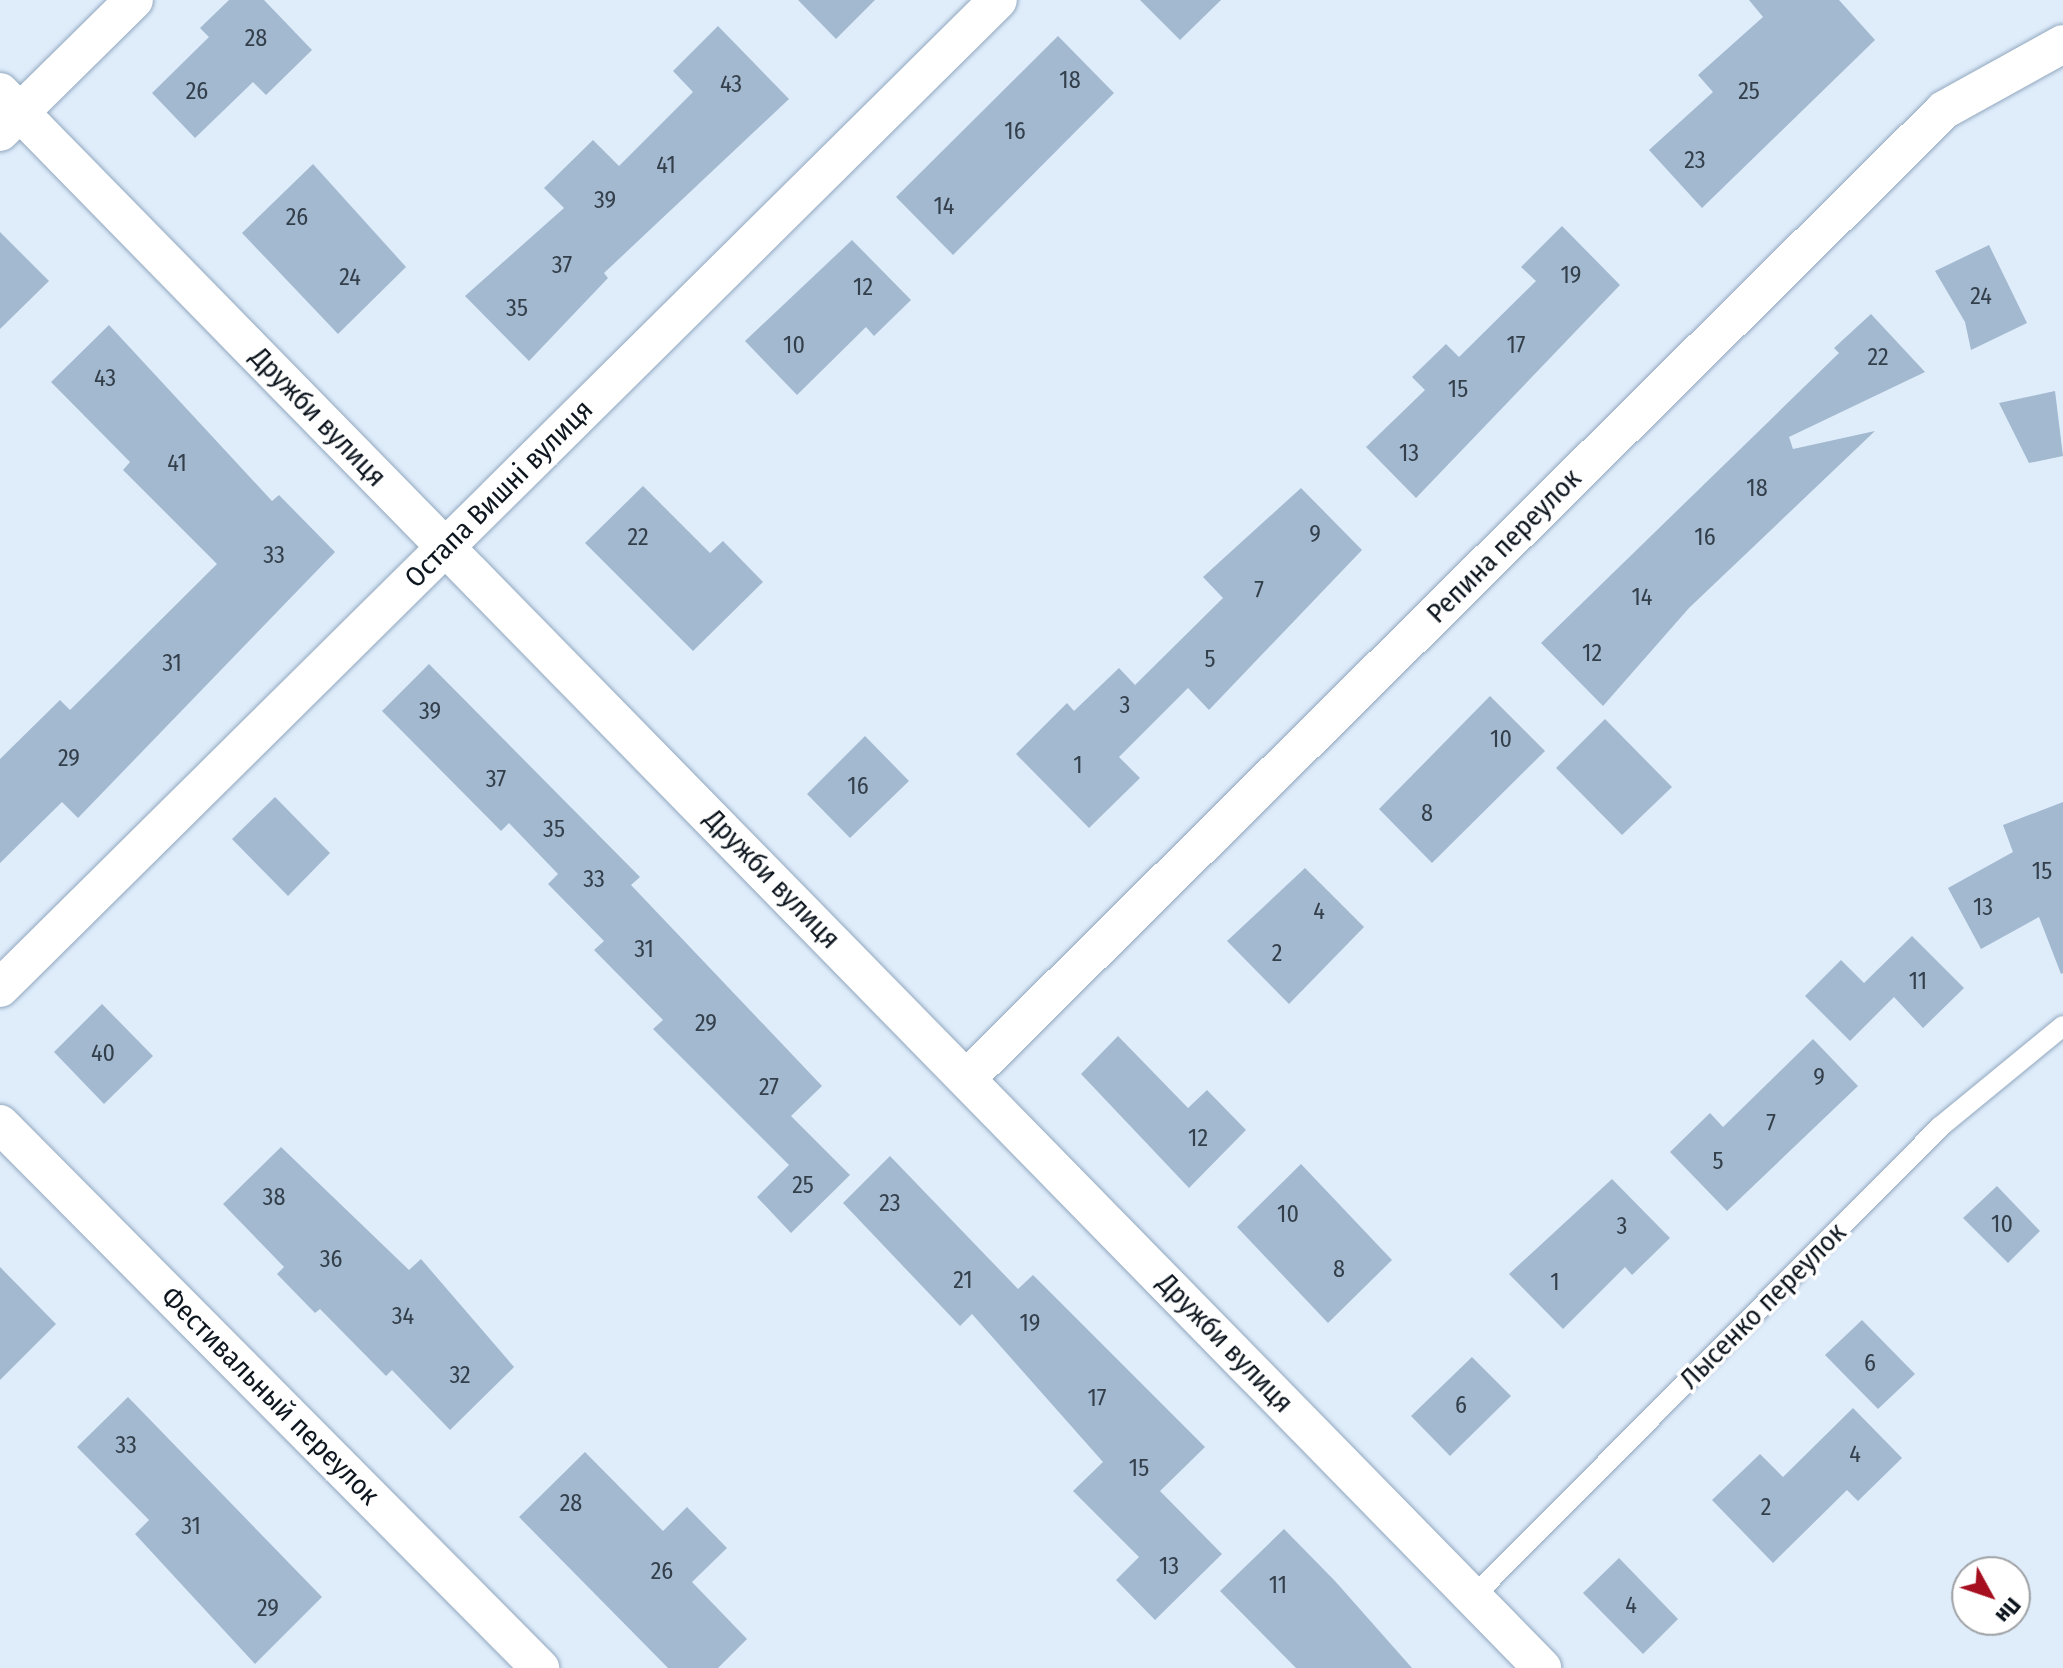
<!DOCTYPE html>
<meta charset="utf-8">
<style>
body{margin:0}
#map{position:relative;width:2063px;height:1668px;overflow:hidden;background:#dfedfb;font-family:"Fira Sans Condensed",sans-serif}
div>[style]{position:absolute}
.building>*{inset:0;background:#a3b9d0}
.roads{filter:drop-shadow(0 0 2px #92a7be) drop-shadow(0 0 2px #92a7be)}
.lane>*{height:20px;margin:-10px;padding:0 10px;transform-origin:10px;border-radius:10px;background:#fff}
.street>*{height:38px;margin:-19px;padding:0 19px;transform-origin:19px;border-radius:19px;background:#fff}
span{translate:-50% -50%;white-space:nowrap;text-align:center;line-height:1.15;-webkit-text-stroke:7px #fff;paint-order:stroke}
.number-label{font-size:24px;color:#333f4b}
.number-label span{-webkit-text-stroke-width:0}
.street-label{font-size:28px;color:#0e161f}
.north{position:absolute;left:1951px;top:1556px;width:80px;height:80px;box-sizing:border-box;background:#fff;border:2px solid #9fa2a5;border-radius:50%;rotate:130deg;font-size:22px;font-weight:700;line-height:32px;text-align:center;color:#0e161f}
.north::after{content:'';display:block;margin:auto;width:28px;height:36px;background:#a60f20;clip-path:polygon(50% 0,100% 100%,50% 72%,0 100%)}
</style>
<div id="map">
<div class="building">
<i style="clip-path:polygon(229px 0,264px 0,312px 50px,266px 95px,253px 82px,195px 138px,152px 93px,209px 37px,200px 28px)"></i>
<i style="clip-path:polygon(798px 0,875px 0,836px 39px)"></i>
<i style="clip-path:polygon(1140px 0,1221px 0,1180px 40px)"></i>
<i style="clip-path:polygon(1749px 0,1839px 0,1875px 40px,1702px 208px,1649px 150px,1713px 92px,1698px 75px,1763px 17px)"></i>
<i style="clip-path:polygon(718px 26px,789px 99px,604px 273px,608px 278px,529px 361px,465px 296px,564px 208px,544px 188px,593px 140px,619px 166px,693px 92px,673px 71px)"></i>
<i style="clip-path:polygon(1058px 36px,1114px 93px,953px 255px,896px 197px)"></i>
<i style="clip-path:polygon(313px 164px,406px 267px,338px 334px,242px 233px)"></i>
<i style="clip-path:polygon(1562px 226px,1620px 285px,1416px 498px,1366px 447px,1425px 390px,1412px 377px,1446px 344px,1459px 357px,1536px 281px,1521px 267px)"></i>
<i style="clip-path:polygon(0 232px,49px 281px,0 329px)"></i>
<i style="clip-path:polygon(852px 240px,911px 300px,874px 336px,866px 327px,797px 395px,745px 341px)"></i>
<i style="clip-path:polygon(1989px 245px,2027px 323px,1971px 350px,1965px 322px,1935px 271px)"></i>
<i style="clip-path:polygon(1871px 314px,1925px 372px,1789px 437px,1793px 449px,1875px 431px,1689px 608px,1603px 706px,1541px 643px,1839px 353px,1834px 348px)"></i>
<i style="clip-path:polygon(109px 325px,272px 501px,279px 495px,335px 552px,78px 818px,62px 802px,0 863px,0 759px,60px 700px,70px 710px,217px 564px,123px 470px,130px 462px,51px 382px)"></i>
<i style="clip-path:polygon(2055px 391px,2063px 456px,2029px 463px,1999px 403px)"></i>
<i style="clip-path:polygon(643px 486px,710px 553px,723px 541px,763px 582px,693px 651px,585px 543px)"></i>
<i style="clip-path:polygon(1301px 488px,1362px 550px,1209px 710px,1188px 688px,1119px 757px,1140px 778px,1089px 828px,1016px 754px,1067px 703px,1074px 711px,1119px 668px,1135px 685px,1223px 598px,1203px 577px)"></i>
<i style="clip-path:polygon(429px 664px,640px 877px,631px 885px,822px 1086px,791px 1116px,850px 1175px,791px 1233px,757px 1197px,789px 1165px,653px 1029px,663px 1020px,594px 950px,604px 941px,548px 884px,558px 874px,509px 823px,501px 831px,382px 711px)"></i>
<i style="clip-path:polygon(1490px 696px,1545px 751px,1432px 863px,1379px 809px)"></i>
<i style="clip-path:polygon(1605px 719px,1672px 787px,1622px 835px,1556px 768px)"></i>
<i style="clip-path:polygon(865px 736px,909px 781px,850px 838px,807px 794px)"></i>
<i style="clip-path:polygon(275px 797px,330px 853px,288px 896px,232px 839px)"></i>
<i style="clip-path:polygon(2063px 802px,2063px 973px,2061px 974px,2039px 917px,1981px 949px,1948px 888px,2013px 852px,2003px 825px)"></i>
<i style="clip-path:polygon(1305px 868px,1364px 927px,1289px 1004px,1227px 941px)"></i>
<i style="clip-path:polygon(1912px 936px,1964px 988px,1923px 1028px,1894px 997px,1850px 1041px,1805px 996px,1841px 960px,1864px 983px)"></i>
<i style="clip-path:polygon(102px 1004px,153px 1056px,104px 1104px,54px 1052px)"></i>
<i style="clip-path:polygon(1118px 1036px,1188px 1108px,1207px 1090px,1246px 1130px,1189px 1188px,1081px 1074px)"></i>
<i style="clip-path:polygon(1813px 1039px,1858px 1086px,1727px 1211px,1670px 1152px,1710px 1113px,1723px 1127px)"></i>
<i style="clip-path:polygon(281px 1147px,409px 1270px,421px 1259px,514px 1367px,450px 1430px,392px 1370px,386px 1376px,320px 1309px,315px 1313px,277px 1274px,284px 1267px,223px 1204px)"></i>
<i style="clip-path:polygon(890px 1156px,1018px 1289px,1033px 1275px,1205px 1447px,1160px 1491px,1222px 1554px,1155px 1620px,1116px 1580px,1139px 1557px,1073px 1491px,1103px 1462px,972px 1314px,960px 1326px,843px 1203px)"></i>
<i style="clip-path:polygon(1301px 1164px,1392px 1260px,1328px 1323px,1237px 1227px)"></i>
<i style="clip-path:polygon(1612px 1179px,1670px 1238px,1632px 1275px,1625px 1267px,1563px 1329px,1509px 1274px)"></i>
<i style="clip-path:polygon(1997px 1186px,2040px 1231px,2008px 1263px,1963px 1218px)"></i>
<i style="clip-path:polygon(0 1267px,56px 1324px,0 1380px)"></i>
<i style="clip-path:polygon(1862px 1320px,1915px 1374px,1878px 1409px,1825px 1355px)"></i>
<i style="clip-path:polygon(1472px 1357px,1511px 1396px,1450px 1456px,1411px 1416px)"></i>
<i style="clip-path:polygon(128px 1397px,322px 1597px,255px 1664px,135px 1534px,149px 1520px,77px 1447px)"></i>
<i style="clip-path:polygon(1853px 1408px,1902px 1458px,1858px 1501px,1847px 1490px,1773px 1563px,1712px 1500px,1760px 1454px,1783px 1477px)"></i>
<i style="clip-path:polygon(585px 1452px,663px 1531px,687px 1507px,727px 1548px,692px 1582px,747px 1639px,718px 1668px,668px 1668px,519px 1517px)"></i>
<i style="clip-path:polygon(1284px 1529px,1335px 1581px,1412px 1668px,1296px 1668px,1220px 1591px)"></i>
<i style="clip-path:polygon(1619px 1558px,1678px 1619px,1643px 1654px,1583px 1593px)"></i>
</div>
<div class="roads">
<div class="lane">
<i style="left:1473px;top:1597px;width:663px;rotate:-45.18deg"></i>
<i style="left:1940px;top:1127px;width:159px;rotate:-39.4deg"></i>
</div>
<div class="street">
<i style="left:0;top:92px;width:2205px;rotate:45.62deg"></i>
<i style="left:0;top:132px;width:188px;rotate:-44.6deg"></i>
<i style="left:0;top:988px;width:1404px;rotate:-44.71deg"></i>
<i style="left:967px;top:1078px;width:1375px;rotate:-44.73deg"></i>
<i style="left:1944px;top:110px;width:136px;rotate:-29deg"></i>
<i style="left:0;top:1124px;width:767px;rotate:45.21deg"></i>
</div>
</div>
<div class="number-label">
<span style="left:256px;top:39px">28</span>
<span style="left:1070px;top:81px">18</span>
<span style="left:731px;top:85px">43</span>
<span style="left:197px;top:92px">26</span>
<span style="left:1749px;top:92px">25</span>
<span style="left:1015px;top:132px">16</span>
<span style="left:1695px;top:161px">23</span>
<span style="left:666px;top:166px">41</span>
<span style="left:605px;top:201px">39</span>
<span style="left:944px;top:207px">14</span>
<span style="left:297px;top:218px">26</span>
<span style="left:562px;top:266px">37</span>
<span style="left:1571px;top:276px">19</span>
<span style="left:350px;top:278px">24</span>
<span style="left:863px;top:288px">12</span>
<span style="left:1981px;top:297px">24</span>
<span style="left:517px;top:309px">35</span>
<span style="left:794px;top:346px">10</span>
<span style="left:1516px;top:346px">17</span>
<span style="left:1878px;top:358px">22</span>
<span style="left:105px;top:379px">43</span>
<span style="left:1458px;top:390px">15</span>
<span style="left:1409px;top:454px">13</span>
<span style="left:177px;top:464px">41</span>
<span style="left:1757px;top:489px">18</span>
<span style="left:1315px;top:535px">9</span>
<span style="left:638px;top:538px">22</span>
<span style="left:1705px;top:538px">16</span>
<span style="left:274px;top:556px">33</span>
<span style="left:1259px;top:591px">7</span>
<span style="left:1642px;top:598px">14</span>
<span style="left:1592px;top:654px">12</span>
<span style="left:1210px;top:660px">5</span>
<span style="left:172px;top:664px">31</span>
<span style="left:1125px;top:706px">3</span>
<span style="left:430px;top:712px">39</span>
<span style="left:1501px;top:740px">10</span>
<span style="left:69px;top:759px">29</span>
<span style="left:1078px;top:766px">1</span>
<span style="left:496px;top:780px">37</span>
<span style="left:858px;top:787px">16</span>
<span style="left:1427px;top:814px">8</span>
<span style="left:554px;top:830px">35</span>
<span style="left:2042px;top:872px">15</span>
<span style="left:594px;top:880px">33</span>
<span style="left:1983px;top:908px">13</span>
<span style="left:1319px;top:912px">4</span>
<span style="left:644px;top:950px">31</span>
<span style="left:1277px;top:954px">2</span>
<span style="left:1918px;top:982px">11</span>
<span style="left:706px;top:1024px">29</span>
<span style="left:103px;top:1054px">40</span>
<span style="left:1819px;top:1078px">9</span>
<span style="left:769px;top:1088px">27</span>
<span style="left:1771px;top:1124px">7</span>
<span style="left:1198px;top:1139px">12</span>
<span style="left:1718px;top:1162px">5</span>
<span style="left:803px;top:1186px">25</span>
<span style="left:274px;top:1198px">38</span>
<span style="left:890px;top:1204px">23</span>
<span style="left:1288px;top:1215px">10</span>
<span style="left:2002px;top:1225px">10</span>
<span style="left:1622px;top:1227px">3</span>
<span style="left:331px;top:1260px">36</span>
<span style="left:1339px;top:1270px">8</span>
<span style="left:963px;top:1281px">21</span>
<span style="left:1555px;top:1283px">1</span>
<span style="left:403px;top:1317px">34</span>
<span style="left:1030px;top:1324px">19</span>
<span style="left:1870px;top:1364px">6</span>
<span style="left:460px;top:1376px">32</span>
<span style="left:1097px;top:1399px">17</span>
<span style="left:1461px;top:1406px">6</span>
<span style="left:126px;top:1446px">33</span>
<span style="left:1855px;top:1455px">4</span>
<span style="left:1139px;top:1469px">15</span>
<span style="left:571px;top:1504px">28</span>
<span style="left:1766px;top:1508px">2</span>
<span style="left:191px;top:1527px">31</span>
<span style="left:1169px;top:1567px">13</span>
<span style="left:662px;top:1572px">26</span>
<span style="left:1278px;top:1586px">11</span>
<span style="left:1631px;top:1606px">4</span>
<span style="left:268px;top:1609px">29</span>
</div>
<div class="street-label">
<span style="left:318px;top:417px;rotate:46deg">Дружби вулиця</span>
<span style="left:499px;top:494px;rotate:-45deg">Остапа Вишні вулиця</span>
<span style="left:1504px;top:546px;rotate:-45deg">Репина переулок</span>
<span style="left:772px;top:879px;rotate:46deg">Дружби вулиця</span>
<span style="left:1763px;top:1306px;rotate:-45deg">Лысенко переулок</span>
<span style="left:1225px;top:1343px;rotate:46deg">Дружби вулиця</span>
<span style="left:270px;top:1396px;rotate:45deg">Фестивальный переулок</span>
</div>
<div class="north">Пн</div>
</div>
